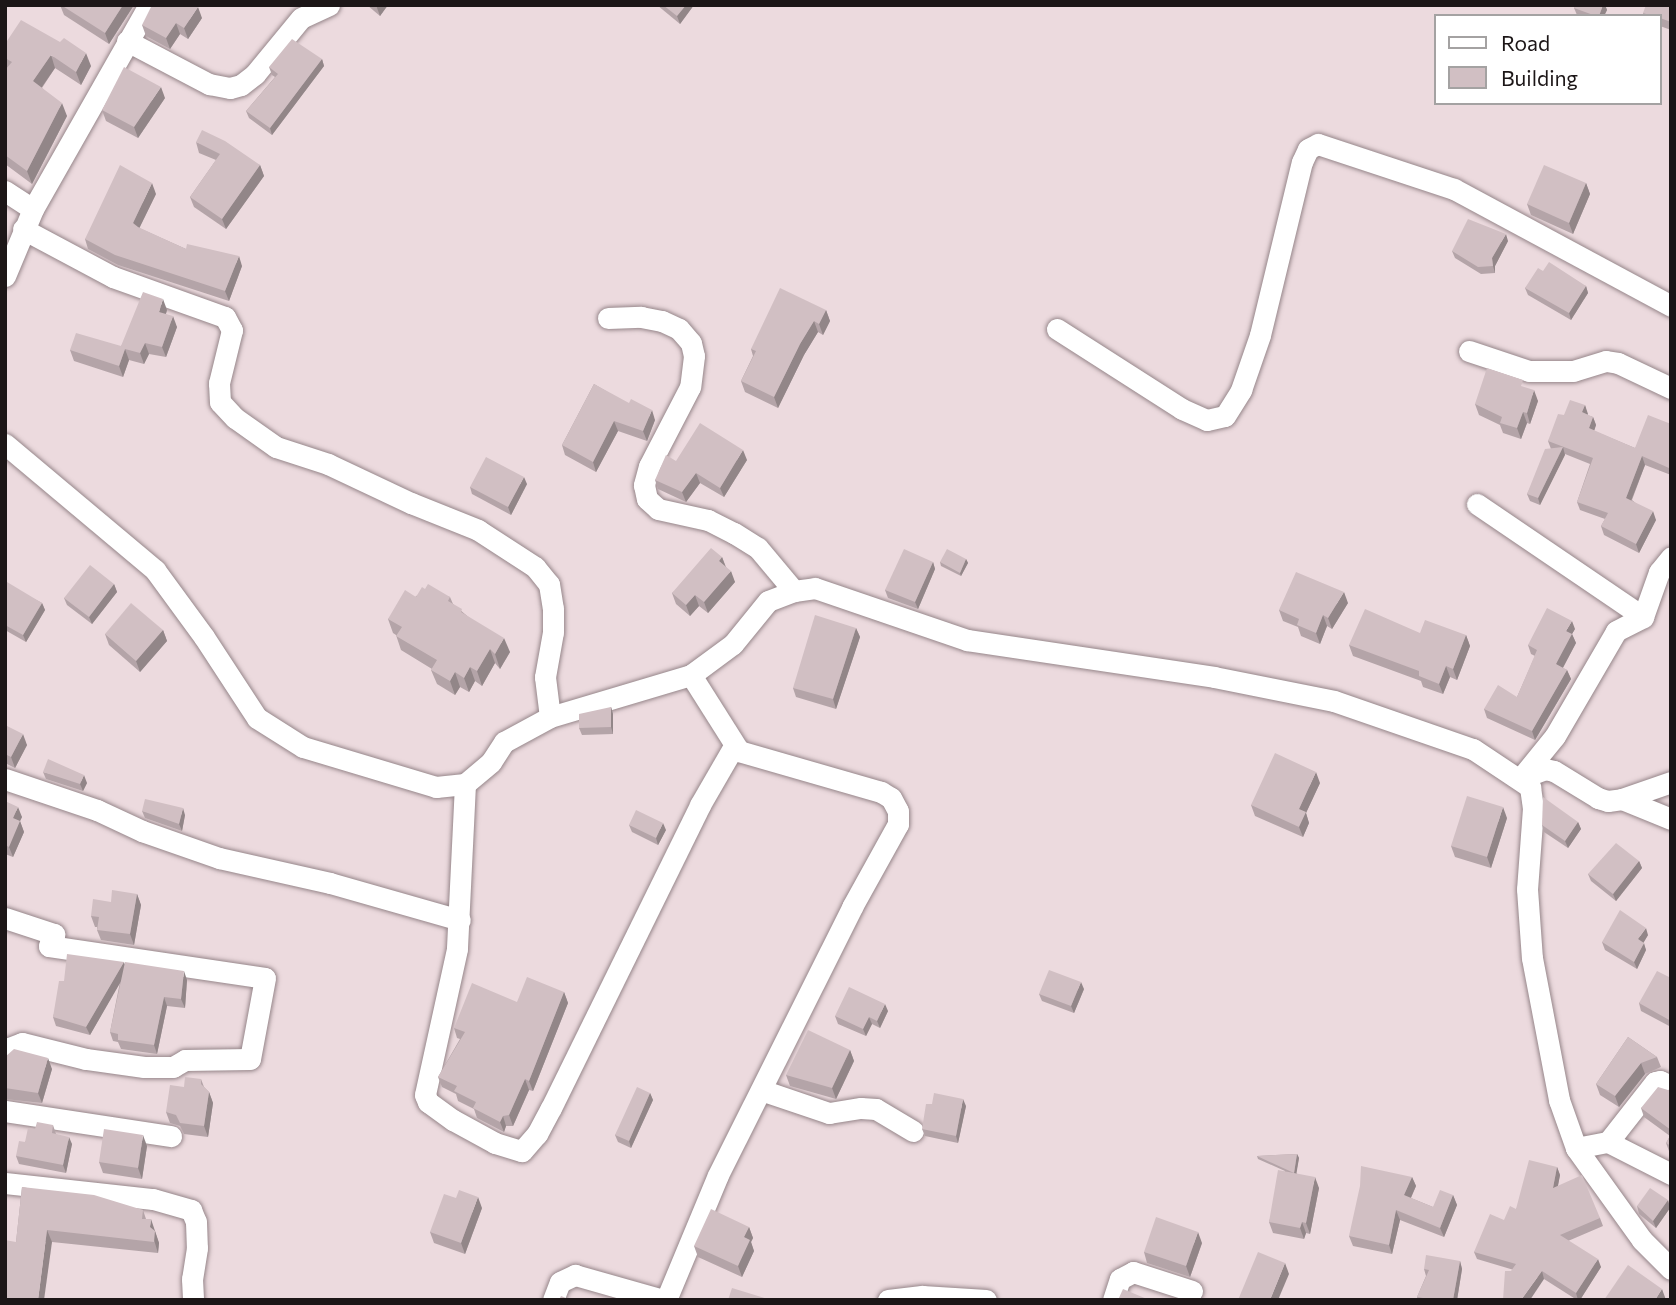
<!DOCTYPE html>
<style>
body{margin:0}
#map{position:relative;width:1676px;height:1305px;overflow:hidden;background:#ecdade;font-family:Commissioner,sans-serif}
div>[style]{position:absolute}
.roads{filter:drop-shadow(0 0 2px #96868a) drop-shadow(0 0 2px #96868a)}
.minor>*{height:21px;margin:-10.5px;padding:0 10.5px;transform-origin:10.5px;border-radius:10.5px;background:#fff}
.wall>*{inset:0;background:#b4a4a8}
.shaded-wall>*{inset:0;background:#928688}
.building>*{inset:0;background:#d1bfc3}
span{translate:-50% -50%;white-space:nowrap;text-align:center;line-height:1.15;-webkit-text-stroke:7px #fff;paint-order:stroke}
.frame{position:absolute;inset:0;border:7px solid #1c1617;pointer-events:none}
.legend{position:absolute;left:1434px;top:14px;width:228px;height:91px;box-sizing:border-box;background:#fff;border:2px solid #a4a2a2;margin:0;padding:9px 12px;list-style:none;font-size:21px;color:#1c1617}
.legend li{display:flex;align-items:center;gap:14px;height:35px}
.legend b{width:35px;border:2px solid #a4a2a2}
</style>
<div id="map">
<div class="roads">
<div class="minor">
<i style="left:127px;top:41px;width:93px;rotate:27.7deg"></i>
<i style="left:209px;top:84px;width:21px;rotate:11deg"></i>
<i style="left:230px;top:88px;width:11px;rotate:-15deg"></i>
<i style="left:241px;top:85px;width:18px;rotate:-38deg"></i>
<i style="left:255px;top:74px;width:72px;rotate:-50.6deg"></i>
<i style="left:301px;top:18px;width:31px;rotate:-25deg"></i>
<i style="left:5px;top:191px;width:33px;rotate:33deg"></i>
<i style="left:23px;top:229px;width:102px;rotate:28.1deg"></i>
<i style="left:113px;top:277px;width:119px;rotate:19.7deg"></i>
<i style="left:225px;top:317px;width:15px;rotate:62deg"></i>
<i style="left:232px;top:330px;width:55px;rotate:103.8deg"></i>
<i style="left:219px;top:383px;width:19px;rotate:87deg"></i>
<i style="left:220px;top:402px;width:22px;rotate:47deg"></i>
<i style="left:235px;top:418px;width:50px;rotate:35.3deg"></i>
<i style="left:276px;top:447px;width:55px;rotate:18.1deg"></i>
<i style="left:328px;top:464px;width:92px;rotate:25.2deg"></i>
<i style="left:411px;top:503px;width:72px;rotate:21.9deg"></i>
<i style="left:478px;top:530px;width:68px;rotate:33deg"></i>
<i style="left:535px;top:567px;width:22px;rotate:51deg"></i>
<i style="left:549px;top:584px;width:24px;rotate:81deg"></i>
<i style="left:553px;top:608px;width:24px;rotate:90deg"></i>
<i style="left:553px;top:632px;width:46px;rotate:100.1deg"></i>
<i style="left:545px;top:677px;width:40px;rotate:82.9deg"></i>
<i style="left:5px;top:276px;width:73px;rotate:-67.3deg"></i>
<i style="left:33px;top:209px;width:235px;rotate:-60.4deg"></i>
<i style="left:608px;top:318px;width:33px;rotate:-2deg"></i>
<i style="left:641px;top:317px;width:21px;rotate:11deg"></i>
<i style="left:662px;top:321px;width:19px;rotate:25deg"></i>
<i style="left:679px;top:329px;width:18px;rotate:49deg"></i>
<i style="left:691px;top:343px;width:13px;rotate:77deg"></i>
<i style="left:694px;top:356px;width:31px;rotate:97deg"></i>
<i style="left:690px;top:387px;width:89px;rotate:117.4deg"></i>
<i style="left:649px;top:466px;width:20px;rotate:105deg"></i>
<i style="left:644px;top:485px;width:14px;rotate:78deg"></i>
<i style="left:647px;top:499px;width:15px;rotate:42deg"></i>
<i style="left:658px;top:509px;width:51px;rotate:12.4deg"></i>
<i style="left:708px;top:520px;width:29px;rotate:27deg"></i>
<i style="left:734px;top:533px;width:28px;rotate:32deg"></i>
<i style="left:758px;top:548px;width:56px;rotate:50.1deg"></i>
<i style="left:1057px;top:329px;width:148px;rotate:32.6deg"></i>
<i style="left:1182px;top:409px;width:27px;rotate:24deg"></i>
<i style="left:1207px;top:420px;width:18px;rotate:-13deg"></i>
<i style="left:1225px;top:416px;width:31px;rotate:-58deg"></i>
<i style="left:1241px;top:390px;width:58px;rotate:-70.9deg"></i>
<i style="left:1260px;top:335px;width:178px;rotate:-76.4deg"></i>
<i style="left:1302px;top:162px;width:14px;rotate:-65deg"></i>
<i style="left:1308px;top:149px;width:11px;rotate:-27deg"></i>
<i style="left:1318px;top:144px;width:143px;rotate:18.3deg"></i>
<i style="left:1454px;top:189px;width:247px;rotate:28.3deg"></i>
<i style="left:1469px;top:351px;width:63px;rotate:18.4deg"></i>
<i style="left:1529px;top:371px;width:44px"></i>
<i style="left:1573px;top:371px;width:34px;rotate:-17deg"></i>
<i style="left:1606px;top:361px;width:12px;rotate:9deg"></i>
<i style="left:1618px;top:363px;width:59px;rotate:25.3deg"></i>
<i style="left:5px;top:444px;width:196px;rotate:40deg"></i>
<i style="left:155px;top:570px;width:83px;rotate:53.8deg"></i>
<i style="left:204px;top:637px;width:97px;rotate:56.8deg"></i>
<i style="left:257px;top:718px;width:54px;rotate:32.2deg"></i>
<i style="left:303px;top:747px;width:139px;rotate:16.7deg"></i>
<i style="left:436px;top:787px;width:29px;rotate:-6deg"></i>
<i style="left:465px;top:784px;width:34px;rotate:-40deg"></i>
<i style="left:491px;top:762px;width:24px;rotate:-57deg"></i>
<i style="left:504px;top:742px;width:52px;rotate:-28.5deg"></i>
<i style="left:550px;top:717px;width:147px;rotate:-16.6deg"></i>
<i style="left:691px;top:675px;width:52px;rotate:-36.4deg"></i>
<i style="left:733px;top:644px;width:55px;rotate:-50.9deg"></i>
<i style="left:768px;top:601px;width:28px;rotate:-21deg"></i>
<i style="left:794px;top:591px;width:21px;rotate:-8deg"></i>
<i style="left:815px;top:588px;width:161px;rotate:18.9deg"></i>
<i style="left:967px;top:640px;width:250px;rotate:8.5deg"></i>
<i style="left:1214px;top:677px;width:122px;rotate:11.3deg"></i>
<i style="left:1334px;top:701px;width:147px;rotate:19.1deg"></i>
<i style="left:1473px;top:749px;width:69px;rotate:33.7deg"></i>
<i style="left:1530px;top:787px;width:21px;rotate:82deg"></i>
<i style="left:1533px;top:808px;width:81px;rotate:94.2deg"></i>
<i style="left:1527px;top:889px;width:69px;rotate:85.9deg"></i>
<i style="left:1532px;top:958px;width:145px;rotate:79.2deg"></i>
<i style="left:1559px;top:1100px;width:51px;rotate:70.5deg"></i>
<i style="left:1576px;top:1148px;width:113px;rotate:54.3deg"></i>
<i style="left:1642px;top:1240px;width:41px;rotate:45deg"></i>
<i style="left:1477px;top:504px;width:201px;rotate:34.2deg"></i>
<i style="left:1522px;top:778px;width:25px;rotate:-21deg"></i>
<i style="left:1545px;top:769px;width:9px;rotate:13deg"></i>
<i style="left:1554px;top:771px;width:52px;rotate:31.5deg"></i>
<i style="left:1598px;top:798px;width:10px;rotate:17deg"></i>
<i style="left:1608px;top:801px;width:14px;rotate:-8deg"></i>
<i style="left:1622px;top:799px;width:52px;rotate:-19.1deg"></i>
<i style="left:5px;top:779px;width:97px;rotate:18.6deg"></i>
<i style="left:97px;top:810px;width:50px;rotate:25deg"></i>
<i style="left:142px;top:831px;width:82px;rotate:19.3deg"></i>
<i style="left:219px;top:858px;width:114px;rotate:12.7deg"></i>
<i style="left:330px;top:883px;width:135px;rotate:15.9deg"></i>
<i style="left:1520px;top:779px;width:55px;rotate:-50.9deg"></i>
<i style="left:1555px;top:736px;width:121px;rotate:-59.8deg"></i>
<i style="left:1616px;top:631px;width:30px;rotate:-27deg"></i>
<i style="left:1643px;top:617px;width:48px;rotate:-70.4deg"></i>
<i style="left:1659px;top:572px;width:19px;rotate:-51deg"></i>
<i style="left:465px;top:784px;width:165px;rotate:92.8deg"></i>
<i style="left:457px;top:949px;width:149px;rotate:102.4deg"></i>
<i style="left:425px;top:1095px;width:8px;rotate:67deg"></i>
<i style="left:428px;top:1102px;width:31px;rotate:36deg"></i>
<i style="left:453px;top:1120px;width:48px;rotate:28.7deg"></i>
<i style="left:495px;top:1143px;width:28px;rotate:17deg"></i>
<i style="left:522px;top:1151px;width:23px;rotate:-49deg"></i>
<i style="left:537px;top:1134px;width:30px;rotate:-62deg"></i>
<i style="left:551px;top:1108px;width:338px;rotate:-63.8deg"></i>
<i style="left:700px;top:805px;width:68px;rotate:-60deg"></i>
<i style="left:1622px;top:799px;width:53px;rotate:22.2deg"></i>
<i style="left:5px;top:918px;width:52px;rotate:18.1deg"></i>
<i style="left:54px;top:934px;width:13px;rotate:113deg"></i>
<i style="left:49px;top:946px;width:218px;rotate:8.4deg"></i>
<i style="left:265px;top:978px;width:82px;rotate:100.5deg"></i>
<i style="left:250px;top:1059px;width:65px;rotate:179.1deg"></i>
<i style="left:185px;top:1060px;width:14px;rotate:150deg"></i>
<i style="left:173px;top:1067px;width:29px;rotate:180deg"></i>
<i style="left:144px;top:1067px;width:59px;rotate:-172.1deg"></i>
<i style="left:86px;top:1059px;width:66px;rotate:-166deg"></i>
<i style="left:22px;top:1043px;width:14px;rotate:159deg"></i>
<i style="left:9px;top:1048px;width:9px;rotate:117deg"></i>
<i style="left:761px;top:1090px;width:72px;rotate:18.7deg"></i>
<i style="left:829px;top:1113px;width:32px;rotate:-9deg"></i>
<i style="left:861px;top:1108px;width:15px;rotate:4deg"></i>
<i style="left:876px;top:1109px;width:43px;rotate:30.7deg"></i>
<i style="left:5px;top:1111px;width:168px;rotate:8.6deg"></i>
<i style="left:1608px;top:1142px;width:71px;rotate:26.9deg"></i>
<i style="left:1576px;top:1148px;width:33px;rotate:-11deg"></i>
<i style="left:1608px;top:1142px;width:76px;rotate:-51.9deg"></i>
<i style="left:1655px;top:1082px;width:5px;rotate:-11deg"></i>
<i style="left:1660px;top:1081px;width:12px;rotate:24deg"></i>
<i style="left:5px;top:1183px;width:149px;rotate:6.2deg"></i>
<i style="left:153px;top:1199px;width:40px;rotate:16deg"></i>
<i style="left:191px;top:1210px;width:13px;rotate:67deg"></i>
<i style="left:196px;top:1222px;width:26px;rotate:88deg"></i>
<i style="left:197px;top:1248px;width:31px;rotate:99deg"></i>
<i style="left:192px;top:1279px;width:21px;rotate:87deg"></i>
<i style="left:553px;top:1300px;width:19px;rotate:-69deg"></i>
<i style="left:560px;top:1282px;width:17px;rotate:-25deg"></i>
<i style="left:575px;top:1275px;width:91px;rotate:15.9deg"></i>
<i style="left:666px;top:1300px;width:135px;rotate:-67.4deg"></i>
<i style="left:718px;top:1175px;width:300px;rotate:-63.4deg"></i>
<i style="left:852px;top:907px;width:95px;rotate:-61deg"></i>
<i style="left:898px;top:824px;width:13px;rotate:-90deg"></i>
<i style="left:898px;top:811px;width:15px;rotate:-118deg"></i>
<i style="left:891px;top:798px;width:12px;rotate:-149deg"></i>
<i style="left:881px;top:792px;width:148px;rotate:-163.9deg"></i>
<i style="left:739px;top:751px;width:90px;rotate:-122.3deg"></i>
<i style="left:888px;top:1300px;width:34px;rotate:-7deg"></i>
<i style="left:922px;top:1296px;width:64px;rotate:3.6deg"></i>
<i style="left:1113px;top:1300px;width:22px;rotate:-72deg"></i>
<i style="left:1120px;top:1279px;width:15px;rotate:-28deg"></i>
<i style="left:1133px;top:1272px;width:62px;rotate:17.9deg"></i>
</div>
</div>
<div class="wall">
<i style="clip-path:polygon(60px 5px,134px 5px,109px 44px,64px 15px)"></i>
<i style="clip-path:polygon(367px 5px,388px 5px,380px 16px)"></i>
<i style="clip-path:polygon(657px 5px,694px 5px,680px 24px)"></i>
<i style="clip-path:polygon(1575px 5px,1605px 5px,1607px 10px,1604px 16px,1579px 16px,1577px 15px,1574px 8px)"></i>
<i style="clip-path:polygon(1671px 5px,1671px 30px,1660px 26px,1660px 16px,1644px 16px,1643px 13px)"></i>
<i style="clip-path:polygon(202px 18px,188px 39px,180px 34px,170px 49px,146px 36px,142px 25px)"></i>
<i style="clip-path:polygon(5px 44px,91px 66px,81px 85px,55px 68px,42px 88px,67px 116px,32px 184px,5px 164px,5px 70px,6px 69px,5px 68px)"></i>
<i style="clip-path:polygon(322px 59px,324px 66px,272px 135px,249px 118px,246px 111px,275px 77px,272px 75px,269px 67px)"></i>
<i style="clip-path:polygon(165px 98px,138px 138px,106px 121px,102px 110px)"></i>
<i style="clip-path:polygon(196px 142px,260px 165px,264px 176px,226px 229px,194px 207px,190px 197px,216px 160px,199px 153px)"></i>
<i style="clip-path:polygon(1586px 183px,1590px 194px,1573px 234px,1531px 215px,1527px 204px)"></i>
<i style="clip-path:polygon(156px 194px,139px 228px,186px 249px,242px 266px,229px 301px,118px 265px,88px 249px,85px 239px)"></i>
<i style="clip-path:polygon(1508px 241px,1495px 266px,1495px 273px,1481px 274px,1455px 258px,1452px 251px)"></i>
<i style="clip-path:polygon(1543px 271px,1586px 286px,1588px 293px,1571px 320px,1528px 295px,1525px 288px)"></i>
<i style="clip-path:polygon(167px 310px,166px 314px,177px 327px,166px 357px,149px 354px,144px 364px,129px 360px,123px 377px,74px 361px,70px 350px,121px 346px)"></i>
<i style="clip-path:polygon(826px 310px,830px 321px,823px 335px,818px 332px,804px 355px,778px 408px,745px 392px,741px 381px,753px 356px,751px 349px)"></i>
<i style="clip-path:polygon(594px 384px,655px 420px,647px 441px,618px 431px,596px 472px,565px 455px,562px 445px)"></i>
<i style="clip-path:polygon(1526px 388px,1538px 401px,1530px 424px,1527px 423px,1521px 439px,1503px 433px,1500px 425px,1479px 415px,1475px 404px)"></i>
<i style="clip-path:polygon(1585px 405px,1587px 415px,1593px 417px,1596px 425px,1594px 431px,1635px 448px,1671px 424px,1671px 475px,1645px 465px,1632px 500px,1656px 520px,1639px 553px,1604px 535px,1601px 526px,1605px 519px,1580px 510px,1577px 502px,1590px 464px,1565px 454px,1540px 505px,1530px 501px,1527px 494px,1551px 449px,1548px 441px,1564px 415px)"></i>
<i style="clip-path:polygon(747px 460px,724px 497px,700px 483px,686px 502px,658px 489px,655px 480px,676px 461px)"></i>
<i style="clip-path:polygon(527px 484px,511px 515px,472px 494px,470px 487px)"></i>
<i style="clip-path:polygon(722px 557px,726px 567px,735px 582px,708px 613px,699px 606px,690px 616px,676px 604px,672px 593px)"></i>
<i style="clip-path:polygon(966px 559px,968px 563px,961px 576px,941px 566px,940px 562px)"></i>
<i style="clip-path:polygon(933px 562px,935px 569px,918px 609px,888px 598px,885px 590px)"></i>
<i style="clip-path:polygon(5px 584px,42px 603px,45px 610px,26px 642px,5px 630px)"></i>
<i style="clip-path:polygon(114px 584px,117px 592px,92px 624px,67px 605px,64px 598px)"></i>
<i style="clip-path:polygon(425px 589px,450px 597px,453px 604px,510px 652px,500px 669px,495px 663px,482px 686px,475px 681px,469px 692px,460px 687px,455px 695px,437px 684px,431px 670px,432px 669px,401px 650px,396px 635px,393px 633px,388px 619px)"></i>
<i style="clip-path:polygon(1348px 603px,1332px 629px,1327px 626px,1320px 644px,1301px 636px,1298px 627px,1283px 621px,1279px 610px)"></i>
<i style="clip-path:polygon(856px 628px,860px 637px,836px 709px,796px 697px,793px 688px)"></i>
<i style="clip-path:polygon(1575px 629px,1572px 634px,1576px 643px,1563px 668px,1567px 670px,1571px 679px,1535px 740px,1487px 718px,1484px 709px,1517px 697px,1535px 656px,1531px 654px,1528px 645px)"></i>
<i style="clip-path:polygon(163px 630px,167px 641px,140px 672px,109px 645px,105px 634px)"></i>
<i style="clip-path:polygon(1420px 633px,1466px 635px,1470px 646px,1457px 680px,1450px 677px,1443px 694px,1423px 687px,1421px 681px,1353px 656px,1349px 645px)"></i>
<i style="clip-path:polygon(611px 707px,613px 714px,613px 734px,582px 735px,579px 728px)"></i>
<i style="clip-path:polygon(5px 725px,27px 745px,15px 768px,5px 763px)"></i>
<i style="clip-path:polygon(43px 772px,87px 783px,83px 791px,46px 779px)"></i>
<i style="clip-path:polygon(1320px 783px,1306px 813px,1309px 823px,1303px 837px,1255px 816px,1251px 805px)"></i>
<i style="clip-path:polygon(5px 801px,22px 817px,20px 821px,24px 832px,13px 857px,5px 854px)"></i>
<i style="clip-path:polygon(142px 811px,185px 815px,182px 831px,145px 818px)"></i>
<i style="clip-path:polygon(1507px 818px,1491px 868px,1455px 857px,1451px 846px)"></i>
<i style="clip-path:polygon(1578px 822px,1581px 829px,1568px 848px,1544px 832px,1542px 825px)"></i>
<i style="clip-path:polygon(629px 825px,666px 830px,658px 845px,632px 832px)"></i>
<i style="clip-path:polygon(1639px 861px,1642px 868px,1616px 901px,1591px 881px,1588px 874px)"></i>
<i style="clip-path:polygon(137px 894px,141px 905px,134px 945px,101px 940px,97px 930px,97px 927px,95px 927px,91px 916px,111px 902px)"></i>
<i style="clip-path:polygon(1648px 935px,1643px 943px,1646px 950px,1637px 969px,1605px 950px,1602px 942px)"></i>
<i style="clip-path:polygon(124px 962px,124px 964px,187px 980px,185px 1008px,167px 1006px,157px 1054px,121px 1049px,118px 1042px,113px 1041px,110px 1032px,120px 982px,90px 1035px,56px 1026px,53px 1017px,64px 981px)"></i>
<i style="clip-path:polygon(1671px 978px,1671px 1027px,1641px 1011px,1639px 1003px)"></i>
<i style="clip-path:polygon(1084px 989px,1074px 1013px,1042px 1001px,1039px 994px)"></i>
<i style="clip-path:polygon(564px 992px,568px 1003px,533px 1091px,529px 1090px,513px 1126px,506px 1126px,504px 1132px,477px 1118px,474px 1109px,458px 1101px,456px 1094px,442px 1087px,438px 1077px,460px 1039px,457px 1038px,454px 1028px,517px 1002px)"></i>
<i style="clip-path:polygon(888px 1011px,880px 1028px,872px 1024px,866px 1036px,838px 1024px,835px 1016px)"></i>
<i style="clip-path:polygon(1628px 1037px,1657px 1057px,1661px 1067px,1645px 1074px,1619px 1107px,1600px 1095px,1596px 1084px)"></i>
<i style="clip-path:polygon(850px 1050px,854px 1061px,836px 1099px,790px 1086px,786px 1075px)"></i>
<i style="clip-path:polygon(5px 1057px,52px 1069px,42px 1103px,5px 1099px)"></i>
<i style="clip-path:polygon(201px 1079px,204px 1087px,209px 1092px,213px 1103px,208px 1137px,184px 1134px,180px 1126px,170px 1123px,166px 1112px,184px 1087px)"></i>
<i style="clip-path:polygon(1671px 1089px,1671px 1153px,1669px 1151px,1666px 1143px,1670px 1136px,1644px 1117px,1641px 1108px)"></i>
<i style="clip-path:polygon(650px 1093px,653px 1100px,631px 1148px,618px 1142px,615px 1135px)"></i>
<i style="clip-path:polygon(966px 1106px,958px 1143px,925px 1136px,922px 1129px)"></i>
<i style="clip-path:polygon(53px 1125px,56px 1134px,72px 1144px,66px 1173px,19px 1164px,16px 1156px,25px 1142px,35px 1129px)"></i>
<i style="clip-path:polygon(147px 1146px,142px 1179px,103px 1173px,99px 1162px)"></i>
<i style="clip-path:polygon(1297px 1154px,1299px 1158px,1296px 1173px,1319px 1188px,1310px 1234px,1306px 1233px,1304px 1239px,1273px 1233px,1269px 1222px,1285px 1171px,1258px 1159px,1257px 1156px)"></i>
<i style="clip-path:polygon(1557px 1167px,1560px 1175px,1558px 1186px,1600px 1218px,1603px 1226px,1568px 1241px,1601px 1267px,1580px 1300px,1577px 1300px,1544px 1279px,1477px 1259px,1474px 1252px)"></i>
<i style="clip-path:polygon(1412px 1177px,1416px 1186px,1411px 1198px,1433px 1207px,1453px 1195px,1457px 1205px,1444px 1237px,1400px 1220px,1392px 1254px,1353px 1246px,1349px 1236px)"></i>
<i style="clip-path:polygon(22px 1187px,143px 1210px,146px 1219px,155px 1231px,159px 1243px,158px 1253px,52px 1242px,16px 1242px)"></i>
<i style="clip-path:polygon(1668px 1200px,1670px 1208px,1656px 1228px,1639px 1214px,1637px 1206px)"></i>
<i style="clip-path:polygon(482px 1208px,465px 1254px,434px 1243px,430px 1232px)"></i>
<i style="clip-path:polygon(749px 1227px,753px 1238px,751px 1242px,754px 1251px,742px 1277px,698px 1257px,694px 1246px)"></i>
<i style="clip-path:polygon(1202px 1243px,1190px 1277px,1147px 1263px,1144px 1252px)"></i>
<i style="clip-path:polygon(1460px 1261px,1462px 1269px,1457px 1300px,1418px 1300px,1417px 1297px,1426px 1276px,1424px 1269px)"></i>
</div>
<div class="shaded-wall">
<i style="clip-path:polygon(123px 5px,134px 5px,109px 44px,105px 33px)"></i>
<i style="clip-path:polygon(376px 5px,388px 5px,380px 16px)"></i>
<i style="clip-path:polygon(686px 5px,694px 5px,680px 24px,677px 16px)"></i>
<i style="clip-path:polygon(1603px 5px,1605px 5px,1607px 10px,1604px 16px,1599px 16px)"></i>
<i style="clip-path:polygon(198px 7px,202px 18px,188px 39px,184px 28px)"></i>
<i style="clip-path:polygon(176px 23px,180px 34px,170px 49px,166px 38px)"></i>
<i style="clip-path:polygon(86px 53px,91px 66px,81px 85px,76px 72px)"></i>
<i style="clip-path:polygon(51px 55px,55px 68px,37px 94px,33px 81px)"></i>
<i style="clip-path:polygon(322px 59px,324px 66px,272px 135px,270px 128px)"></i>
<i style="clip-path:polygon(161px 87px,165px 98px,138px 138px,134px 127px)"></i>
<i style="clip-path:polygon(62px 103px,67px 116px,32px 184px,27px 171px)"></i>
<i style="clip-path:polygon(260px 165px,264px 176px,226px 229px,222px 219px)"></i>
<i style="clip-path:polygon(152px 183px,156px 194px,137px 233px,133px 223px)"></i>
<i style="clip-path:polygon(1586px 183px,1590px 194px,1573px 234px,1569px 223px)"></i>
<i style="clip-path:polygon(1506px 234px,1508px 241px,1495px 266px,1495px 273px,1493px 266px,1492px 258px)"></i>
<i style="clip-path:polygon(239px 256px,242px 266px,229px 301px,225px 291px)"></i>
<i style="clip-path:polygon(1586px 286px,1588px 293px,1571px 320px,1569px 313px)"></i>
<i style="clip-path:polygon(163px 299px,167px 310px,163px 323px,159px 312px)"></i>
<i style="clip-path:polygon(826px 310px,830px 321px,823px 335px,819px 324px)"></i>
<i style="clip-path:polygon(173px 316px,177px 327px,166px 357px,162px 347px)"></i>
<i style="clip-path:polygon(814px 321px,818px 332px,804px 355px,778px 408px,774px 397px,800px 344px)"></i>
<i style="clip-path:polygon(145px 343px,149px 354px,144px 364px,140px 353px)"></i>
<i style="clip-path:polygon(125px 349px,129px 360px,123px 377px,119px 366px)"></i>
<i style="clip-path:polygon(1534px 390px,1538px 401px,1530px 424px,1527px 413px)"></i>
<i style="clip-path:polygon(1585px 405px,1588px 414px,1585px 421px,1582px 412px)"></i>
<i style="clip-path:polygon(652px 410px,655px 420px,647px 441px,643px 431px)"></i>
<i style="clip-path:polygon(1523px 412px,1527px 423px,1521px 439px,1517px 428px)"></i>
<i style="clip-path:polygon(1593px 417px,1596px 425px,1592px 437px,1589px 428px)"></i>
<i style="clip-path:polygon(614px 421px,618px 431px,596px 472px,593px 462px)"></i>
<i style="clip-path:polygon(1563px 447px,1565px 455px,1540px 505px,1538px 498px)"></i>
<i style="clip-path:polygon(743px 450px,747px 460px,724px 497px,720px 488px)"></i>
<i style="clip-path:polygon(1642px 456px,1645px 465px,1629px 506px,1626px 498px)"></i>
<i style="clip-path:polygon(696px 473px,700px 483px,686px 502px,682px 492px)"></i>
<i style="clip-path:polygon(524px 477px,527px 484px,511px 515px,508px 507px)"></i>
<i style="clip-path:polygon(1653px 511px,1656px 520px,1639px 553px,1636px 544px)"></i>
<i style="clip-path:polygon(722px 557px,726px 568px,719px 561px)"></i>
<i style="clip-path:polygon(966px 559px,968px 563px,961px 576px,960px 573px)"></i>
<i style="clip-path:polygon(933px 562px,935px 569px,918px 609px,915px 602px)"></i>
<i style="clip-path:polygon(731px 571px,735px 582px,708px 613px,704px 602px)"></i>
<i style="clip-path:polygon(114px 584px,117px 592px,92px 624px,89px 617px)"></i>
<i style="clip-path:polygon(1344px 592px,1348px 603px,1332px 629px,1328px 618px)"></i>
<i style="clip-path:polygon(695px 595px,699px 606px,690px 616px,686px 605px)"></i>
<i style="clip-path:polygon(42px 603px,45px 610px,26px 642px,23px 635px)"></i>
<i style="clip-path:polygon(1323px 615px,1327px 626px,1320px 644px,1316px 633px)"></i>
<i style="clip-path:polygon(1572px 621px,1575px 629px,1572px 634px,1576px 643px,1560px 673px,1556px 664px,1566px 631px)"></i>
<i style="clip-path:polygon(856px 628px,860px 637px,836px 709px,833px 699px)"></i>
<i style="clip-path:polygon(163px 630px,167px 641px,140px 672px,136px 661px)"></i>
<i style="clip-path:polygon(1466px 635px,1470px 646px,1457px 680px,1453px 669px)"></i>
<i style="clip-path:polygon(504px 638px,510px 652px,500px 669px,495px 654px)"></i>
<i style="clip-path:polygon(490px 649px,495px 663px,482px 686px,477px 671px)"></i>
<i style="clip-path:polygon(1446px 666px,1450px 677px,1443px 694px,1439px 684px)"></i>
<i style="clip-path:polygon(470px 667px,475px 681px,469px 692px,464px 678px)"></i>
<i style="clip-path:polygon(1567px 670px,1571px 679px,1535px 740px,1532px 731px)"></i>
<i style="clip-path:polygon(455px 672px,460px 687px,455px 695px,450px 681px)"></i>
<i style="clip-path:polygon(611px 707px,613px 714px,613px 734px,611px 727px)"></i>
<i style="clip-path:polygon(23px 734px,27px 745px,15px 768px,11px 757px)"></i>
<i style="clip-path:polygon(1316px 772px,1320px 783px,1306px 813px,1309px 823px,1303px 837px,1299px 827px,1299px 809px)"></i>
<i style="clip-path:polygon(84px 775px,87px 783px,83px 791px,80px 784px)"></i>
<i style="clip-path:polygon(18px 807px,22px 817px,20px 821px,24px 832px,13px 857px,9px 847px,13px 818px)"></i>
<i style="clip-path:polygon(1503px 807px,1507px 818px,1491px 868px,1487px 857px)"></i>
<i style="clip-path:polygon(183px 808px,185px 815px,182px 831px,179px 824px)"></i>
<i style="clip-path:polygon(1578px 822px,1581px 829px,1568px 848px,1565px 841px)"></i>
<i style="clip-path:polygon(663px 823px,666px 830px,658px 845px,656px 838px)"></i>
<i style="clip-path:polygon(1639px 861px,1642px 868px,1616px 901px,1613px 894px)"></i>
<i style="clip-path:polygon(137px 894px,141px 905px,134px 945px,130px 934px)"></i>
<i style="clip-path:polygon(1646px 928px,1648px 935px,1641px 947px,1638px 939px)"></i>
<i style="clip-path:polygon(1644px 943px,1646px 950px,1637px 969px,1634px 962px)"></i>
<i style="clip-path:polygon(124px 962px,127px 971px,90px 1035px,86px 1027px)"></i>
<i style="clip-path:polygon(184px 971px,187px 980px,185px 1008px,181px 999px)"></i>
<i style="clip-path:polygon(1081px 982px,1084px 989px,1074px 1013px,1071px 1006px)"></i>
<i style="clip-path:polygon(564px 992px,568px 1003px,533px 1091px,529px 1081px)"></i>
<i style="clip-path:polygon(164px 997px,167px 1006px,157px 1054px,154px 1045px)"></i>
<i style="clip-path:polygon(885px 1004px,888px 1011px,880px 1028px,877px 1021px)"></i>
<i style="clip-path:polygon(869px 1017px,872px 1024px,866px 1036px,863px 1029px)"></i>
<i style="clip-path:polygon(850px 1050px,854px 1061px,836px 1099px,832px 1088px)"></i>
<i style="clip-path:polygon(48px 1058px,52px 1069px,42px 1103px,38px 1093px)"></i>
<i style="clip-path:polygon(1641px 1063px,1645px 1074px,1619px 1107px,1615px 1096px)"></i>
<i style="clip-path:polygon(525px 1079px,529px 1090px,513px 1126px,509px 1115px)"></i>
<i style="clip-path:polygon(209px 1092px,213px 1103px,208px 1137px,204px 1126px)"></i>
<i style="clip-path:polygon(650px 1093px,653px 1100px,631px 1148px,629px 1141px)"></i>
<i style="clip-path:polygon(963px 1099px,966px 1106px,958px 1143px,956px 1136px)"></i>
<i style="clip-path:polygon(503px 1116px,506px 1126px,504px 1132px,500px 1122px)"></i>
<i style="clip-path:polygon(143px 1135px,147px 1146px,142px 1179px,138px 1168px)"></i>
<i style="clip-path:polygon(69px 1137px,72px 1144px,66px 1173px,63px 1165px)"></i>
<i style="clip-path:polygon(1297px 1154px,1299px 1158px,1296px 1176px,1294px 1173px)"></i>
<i style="clip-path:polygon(1557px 1167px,1560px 1175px,1556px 1195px,1553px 1188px)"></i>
<i style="clip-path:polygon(1315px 1177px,1319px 1188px,1310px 1234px,1306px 1223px)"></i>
<i style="clip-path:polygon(1412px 1177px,1416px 1186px,1408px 1204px,1404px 1195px)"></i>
<i style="clip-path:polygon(1453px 1195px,1457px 1205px,1444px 1237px,1440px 1228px)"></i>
<i style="clip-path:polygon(478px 1197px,482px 1208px,465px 1254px,461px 1243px)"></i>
<i style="clip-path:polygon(1668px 1200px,1670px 1208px,1656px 1228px,1653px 1221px)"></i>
<i style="clip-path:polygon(1396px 1210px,1400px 1220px,1392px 1254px,1389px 1245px)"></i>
<i style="clip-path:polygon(151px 1219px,159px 1243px,158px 1253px,150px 1227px)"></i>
<i style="clip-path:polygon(1302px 1222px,1306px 1233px,1304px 1239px,1300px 1228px)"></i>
<i style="clip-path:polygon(749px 1227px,753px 1238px,751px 1242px,754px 1251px,742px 1277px,738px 1266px,744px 1237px)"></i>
<i style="clip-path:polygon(47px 1230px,52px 1242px,44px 1300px,38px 1300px)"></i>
<i style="clip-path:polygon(1198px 1232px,1202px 1243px,1190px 1277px,1186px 1266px)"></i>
<i style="clip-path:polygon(1598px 1259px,1601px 1267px,1580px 1300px,1578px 1300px,1576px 1293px)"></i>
<i style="clip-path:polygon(1460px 1261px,1462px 1269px,1457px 1300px,1453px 1300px)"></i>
<i style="clip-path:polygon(1285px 1263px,1289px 1274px,1278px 1300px,1270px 1300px)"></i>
<i style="clip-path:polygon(1542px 1271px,1544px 1279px,1530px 1300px,1521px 1300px)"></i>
<i style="clip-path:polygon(1662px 1289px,1666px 1300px,1655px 1300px)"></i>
</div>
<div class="building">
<i style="clip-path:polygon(61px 5px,123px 5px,105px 33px)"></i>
<i style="clip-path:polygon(152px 5px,195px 5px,198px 7px,184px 28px,176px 23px,166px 38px,142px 25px)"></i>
<i style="clip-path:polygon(663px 5px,686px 5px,677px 16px)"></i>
<i style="clip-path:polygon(1575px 5px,1603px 5px,1599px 16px,1596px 16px,1574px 8px)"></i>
<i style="clip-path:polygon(1646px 5px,1671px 5px,1671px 22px,1660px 18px,1660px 16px,1652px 16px,1643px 13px)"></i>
<i style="clip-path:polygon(21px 20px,60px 42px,64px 38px,86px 53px,76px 72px,51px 55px,33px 81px,62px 103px,27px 171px,5px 155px,5px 70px,12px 62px,5px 58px,5px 44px)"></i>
<i style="clip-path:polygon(292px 39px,322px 59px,270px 128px,246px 111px,278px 74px,269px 67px)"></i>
<i style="clip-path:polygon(124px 67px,161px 87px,134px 127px,102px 110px)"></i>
<i style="clip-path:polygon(202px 130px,225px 141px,260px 165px,222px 219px,190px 197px,220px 154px,196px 142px)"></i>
<i style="clip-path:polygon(120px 165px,152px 183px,133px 223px,138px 227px,186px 249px,187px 244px,239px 256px,225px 291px,115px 255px,85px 239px)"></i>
<i style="clip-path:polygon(1544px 165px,1586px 183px,1569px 223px,1527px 204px)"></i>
<i style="clip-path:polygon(1468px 219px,1506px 234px,1492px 258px,1493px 266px,1478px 267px,1452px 251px)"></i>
<i style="clip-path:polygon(1549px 262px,1586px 286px,1569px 313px,1525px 288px,1538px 268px,1543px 271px)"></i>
<i style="clip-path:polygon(780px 288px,826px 310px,819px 324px,814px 321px,800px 344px,774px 397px,741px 381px,756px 351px,751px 349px)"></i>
<i style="clip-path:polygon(143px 292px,163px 299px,159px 312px,173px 316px,162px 347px,145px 343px,140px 353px,125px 349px,119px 366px,70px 350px,76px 333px,121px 346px)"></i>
<i style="clip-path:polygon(1487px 368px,1523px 380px,1521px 386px,1534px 390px,1527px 413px,1523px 412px,1517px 428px,1500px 423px,1502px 417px,1475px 404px)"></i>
<i style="clip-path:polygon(594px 384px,629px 403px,631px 399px,652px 410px,643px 431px,614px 421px,593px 462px,562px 445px)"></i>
<i style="clip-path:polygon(1570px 400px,1585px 405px,1582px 412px,1593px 417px,1589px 428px,1635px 448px,1648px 415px,1671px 424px,1671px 465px,1669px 468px,1642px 456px,1626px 498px,1653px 511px,1636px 544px,1601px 526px,1608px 513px,1577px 502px,1593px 458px,1548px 441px,1558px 414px,1564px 415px)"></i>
<i style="clip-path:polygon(700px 423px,743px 450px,720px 488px,696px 473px,682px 492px,655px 480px,666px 455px,676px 461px)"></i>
<i style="clip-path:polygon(1563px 447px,1538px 498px,1527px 494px,1545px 449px)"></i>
<i style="clip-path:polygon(486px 457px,524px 477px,508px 507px,470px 487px)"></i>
<i style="clip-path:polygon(711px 548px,722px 557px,719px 561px,731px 571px,704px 602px,695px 595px,686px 605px,672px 593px)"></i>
<i style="clip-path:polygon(904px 549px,933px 562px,915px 602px,885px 590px)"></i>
<i style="clip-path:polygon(947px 549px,966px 559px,960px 573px,940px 562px)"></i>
<i style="clip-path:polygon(90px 565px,114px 584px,89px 617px,64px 598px)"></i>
<i style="clip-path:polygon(1296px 572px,1344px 592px,1328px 618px,1323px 615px,1316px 633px,1297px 625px,1299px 619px,1279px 610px)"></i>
<i style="clip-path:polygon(7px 582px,42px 603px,23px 635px,5px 625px,5px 584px)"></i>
<i style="clip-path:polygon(428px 584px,450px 597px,448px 601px,462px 609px,461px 612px,504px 638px,495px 654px,490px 649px,477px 671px,470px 667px,464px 678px,455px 672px,450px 681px,431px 670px,437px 660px,396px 636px,402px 627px,388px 619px,405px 590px,416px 597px,422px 587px,425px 589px)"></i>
<i style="clip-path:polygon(131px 603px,163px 630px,136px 661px,105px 634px)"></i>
<i style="clip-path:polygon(1547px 608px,1572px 621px,1566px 631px,1572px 634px,1556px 664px,1567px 670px,1532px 731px,1484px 709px,1498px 685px,1517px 697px,1537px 650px,1528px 645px)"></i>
<i style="clip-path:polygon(1365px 609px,1420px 633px,1425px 620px,1466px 635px,1453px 669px,1446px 666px,1439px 684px,1419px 676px,1419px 671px,1349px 645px)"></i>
<i style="clip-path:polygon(815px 615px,856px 628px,833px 699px,793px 688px)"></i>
<i style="clip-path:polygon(611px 707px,611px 727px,579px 728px,579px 714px)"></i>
<i style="clip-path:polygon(5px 725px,23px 734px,11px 757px,5px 754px)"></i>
<i style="clip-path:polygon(1275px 753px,1316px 772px,1299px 809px,1306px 812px,1299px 827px,1251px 805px)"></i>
<i style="clip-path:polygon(48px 759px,84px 775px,80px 784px,43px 772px)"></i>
<i style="clip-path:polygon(1467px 796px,1503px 807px,1487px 857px,1451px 846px)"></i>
<i style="clip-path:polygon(1543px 797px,1578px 822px,1565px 841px,1542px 825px)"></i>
<i style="clip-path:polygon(145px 799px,183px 808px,179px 824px,142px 811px)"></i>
<i style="clip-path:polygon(5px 801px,18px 807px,13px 818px,20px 821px,9px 847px,5px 845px)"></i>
<i style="clip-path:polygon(636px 810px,663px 823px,656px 838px,629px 825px)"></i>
<i style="clip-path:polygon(1616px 843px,1639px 861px,1613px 894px,1588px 874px)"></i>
<i style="clip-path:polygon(112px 890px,137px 894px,130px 934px,97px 930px,99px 917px,91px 916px,93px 899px,111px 902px)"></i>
<i style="clip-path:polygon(1620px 910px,1646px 928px,1638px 939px,1644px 943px,1634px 962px,1602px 942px)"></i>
<i style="clip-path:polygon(67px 954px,124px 962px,86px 1027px,53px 1017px,59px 981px,64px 981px)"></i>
<i style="clip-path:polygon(125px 962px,184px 971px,181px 999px,164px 997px,154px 1045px,118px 1040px,118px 1034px,110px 1032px)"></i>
<i style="clip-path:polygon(1049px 970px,1081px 982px,1071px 1006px,1039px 994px)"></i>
<i style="clip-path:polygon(1657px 971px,1671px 978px,1671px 1021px,1639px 1003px)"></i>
<i style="clip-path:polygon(527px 977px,564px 992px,529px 1081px,525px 1079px,509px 1115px,503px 1116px,500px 1122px,473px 1108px,476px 1102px,454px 1091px,457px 1086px,438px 1077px,465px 1032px,454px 1028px,472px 983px,517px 1002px)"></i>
<i style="clip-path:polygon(849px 987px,885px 1004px,877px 1021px,869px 1017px,863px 1029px,835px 1016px)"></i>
<i style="clip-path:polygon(808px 1030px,850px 1050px,832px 1088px,786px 1075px)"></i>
<i style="clip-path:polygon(1628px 1037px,1657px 1057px,1641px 1063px,1615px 1096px,1596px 1084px)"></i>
<i style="clip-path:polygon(14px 1049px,48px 1058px,38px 1093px,5px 1088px,5px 1057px)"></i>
<i style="clip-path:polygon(185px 1077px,201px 1079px,201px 1084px,209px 1092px,204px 1126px,180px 1123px,176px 1115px,166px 1112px,170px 1085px,184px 1087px)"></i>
<i style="clip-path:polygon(637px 1087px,650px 1093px,629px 1141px,615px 1135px)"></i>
<i style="clip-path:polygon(1658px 1087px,1668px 1090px,1671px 1089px,1671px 1130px,1641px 1108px)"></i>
<i style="clip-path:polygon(934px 1093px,963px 1099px,956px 1136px,922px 1129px,926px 1104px,932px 1104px)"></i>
<i style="clip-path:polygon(37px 1122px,53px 1125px,52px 1133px,69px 1137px,63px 1165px,16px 1156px,19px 1141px,25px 1142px,28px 1128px,35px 1129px)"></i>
<i style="clip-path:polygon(104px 1129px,143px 1135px,138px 1168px,99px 1162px)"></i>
<i style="clip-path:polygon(1671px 1135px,1671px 1146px,1666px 1143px)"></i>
<i style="clip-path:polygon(1297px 1154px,1294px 1173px,1257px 1156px)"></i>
<i style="clip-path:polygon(1529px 1160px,1557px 1167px,1553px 1188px,1582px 1175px,1600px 1218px,1560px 1235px,1598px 1259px,1576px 1293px,1542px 1271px,1521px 1300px,1503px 1300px,1505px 1271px,1511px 1271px,1516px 1264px,1474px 1252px,1490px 1214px,1504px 1220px,1510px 1206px,1516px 1209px)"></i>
<i style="clip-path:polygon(1361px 1166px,1412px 1177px,1404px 1195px,1433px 1207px,1440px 1190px,1453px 1195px,1440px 1228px,1396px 1210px,1389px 1245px,1349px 1236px,1360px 1186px)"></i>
<i style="clip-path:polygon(1278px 1170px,1315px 1177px,1306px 1223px,1302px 1222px,1300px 1228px,1269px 1222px)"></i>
<i style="clip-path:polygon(22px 1187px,94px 1195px,143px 1210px,142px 1219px,151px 1219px,150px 1227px,155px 1231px,154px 1242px,47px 1230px,38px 1300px,5px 1300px,5px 1240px,16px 1242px)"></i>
<i style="clip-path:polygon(1650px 1188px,1668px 1200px,1653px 1221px,1637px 1206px)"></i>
<i style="clip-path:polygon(459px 1190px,478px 1197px,461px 1243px,430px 1232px,444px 1194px,456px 1198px)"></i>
<i style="clip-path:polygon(711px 1209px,749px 1227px,744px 1237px,750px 1240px,738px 1266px,694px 1246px)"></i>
<i style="clip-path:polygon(1156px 1217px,1198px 1232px,1186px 1266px,1144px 1252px)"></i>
<i style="clip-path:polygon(1258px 1252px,1285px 1263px,1270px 1300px,1238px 1300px)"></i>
<i style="clip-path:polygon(1426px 1255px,1460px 1261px,1453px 1300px,1435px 1300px,1417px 1297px,1429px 1270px,1424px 1269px)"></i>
<i style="clip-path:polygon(1628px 1265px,1662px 1289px,1655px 1300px,1604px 1300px)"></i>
<i style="clip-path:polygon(732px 1288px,771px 1300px,728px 1300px)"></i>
<i style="clip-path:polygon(1123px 1289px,1147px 1299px,1147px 1300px,1118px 1300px)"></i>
<i style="clip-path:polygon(561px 1296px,571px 1300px,559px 1300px)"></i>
</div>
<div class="frame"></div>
<ul class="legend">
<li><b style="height:9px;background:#fff"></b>Road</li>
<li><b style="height:19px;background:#d1bfc3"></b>Building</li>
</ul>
</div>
